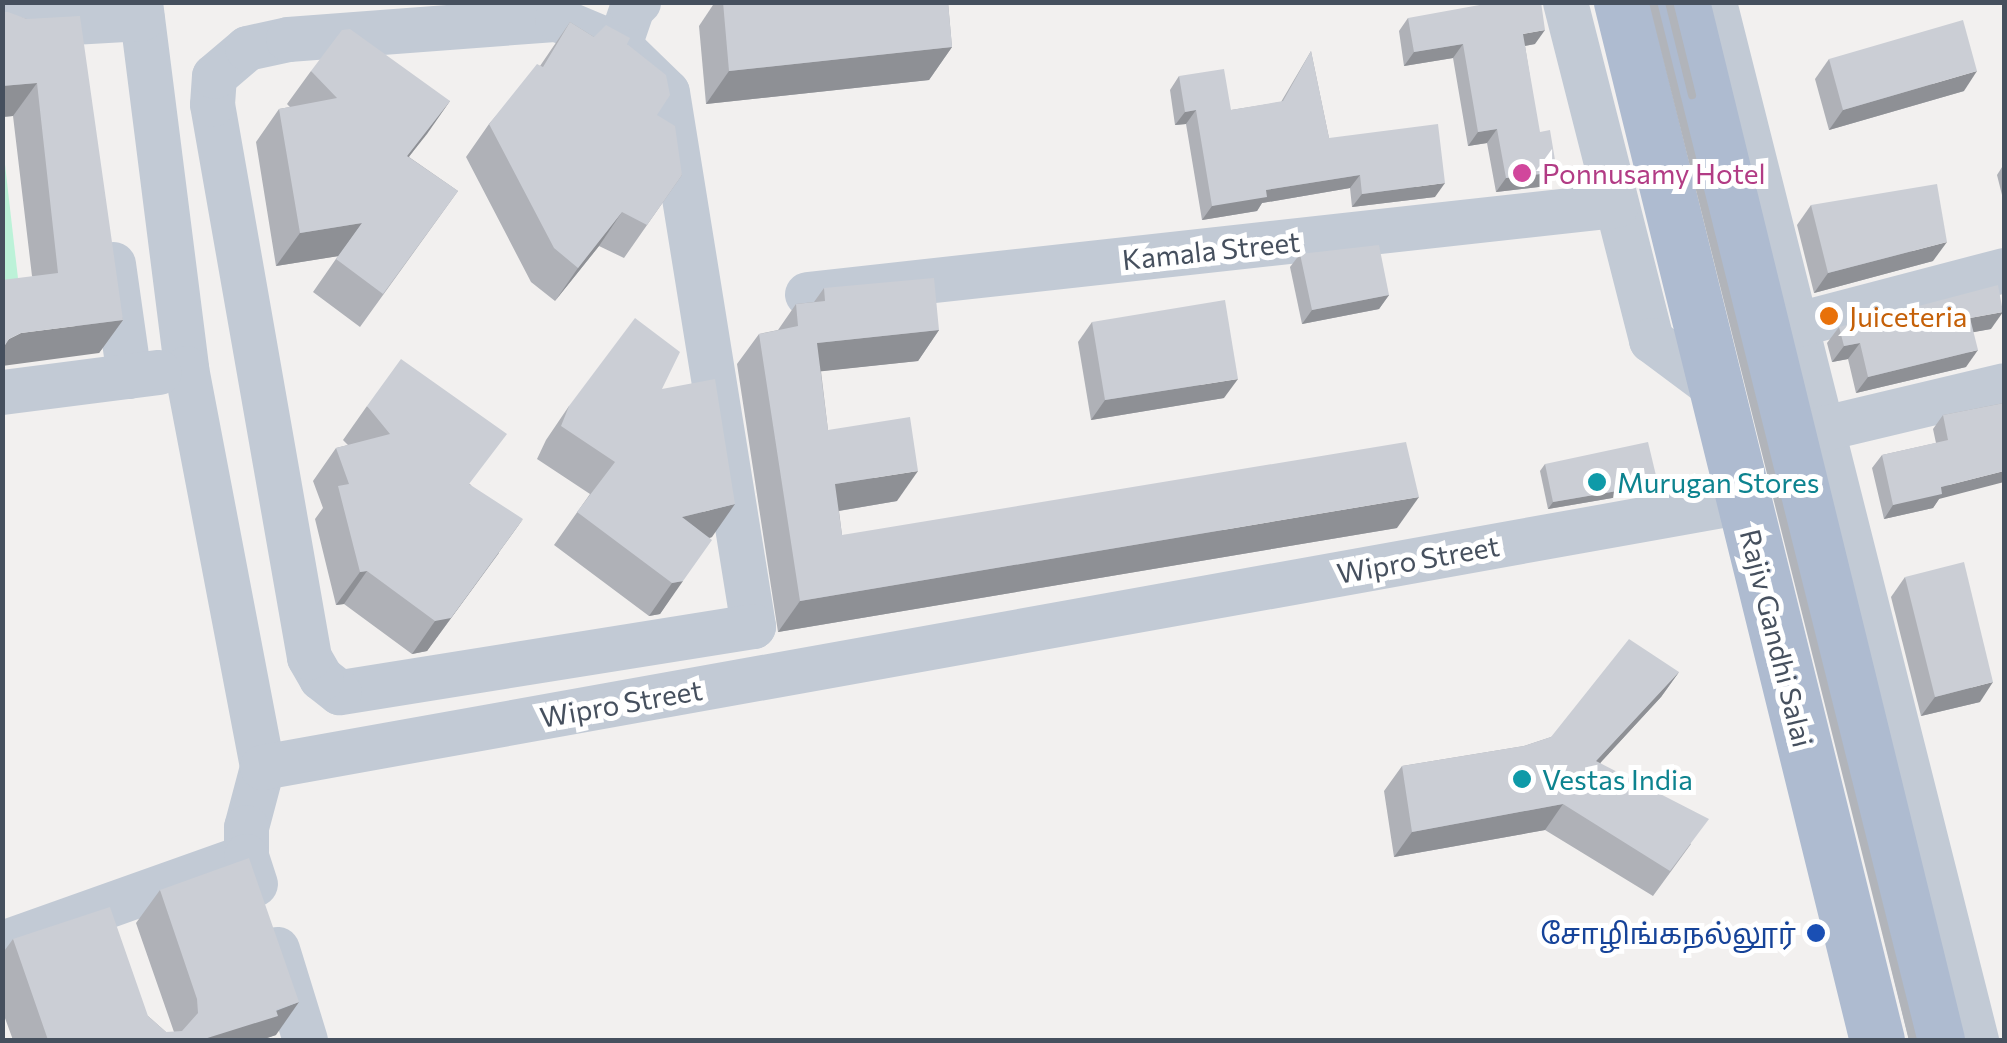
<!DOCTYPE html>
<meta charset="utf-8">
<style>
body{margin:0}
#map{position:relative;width:2007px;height:1043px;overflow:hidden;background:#f2f0ef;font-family:Commissioner,"Noto Sans Tamil",sans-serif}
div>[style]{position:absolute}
.green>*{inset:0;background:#bcf2d8}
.minor>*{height:45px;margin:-22.5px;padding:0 22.5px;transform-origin:22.5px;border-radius:22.5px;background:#c2cad5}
.major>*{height:55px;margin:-27.5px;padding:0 27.5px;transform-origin:27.5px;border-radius:27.5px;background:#aebbd0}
.rail>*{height:8px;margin:-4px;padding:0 4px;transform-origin:4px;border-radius:4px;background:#b1b4ba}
.wall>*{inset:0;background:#afb1b7}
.shaded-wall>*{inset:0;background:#8e9095}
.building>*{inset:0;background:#cbced5}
.dots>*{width:28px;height:28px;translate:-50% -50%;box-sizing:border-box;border:5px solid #fff;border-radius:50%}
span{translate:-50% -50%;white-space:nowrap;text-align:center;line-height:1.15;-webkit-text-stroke:10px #fff;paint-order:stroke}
.hotel-label{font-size:28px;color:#b23c85}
.left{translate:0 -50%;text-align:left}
.street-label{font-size:28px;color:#46505e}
.food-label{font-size:28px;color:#c56008}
.culture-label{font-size:28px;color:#0d838f}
.transit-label{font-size:28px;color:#164399}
.right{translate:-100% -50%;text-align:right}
.frame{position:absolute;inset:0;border:5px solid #46505e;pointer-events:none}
</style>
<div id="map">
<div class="green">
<i style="clip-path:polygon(2px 138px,20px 296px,2px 298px)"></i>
</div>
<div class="minor">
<i style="left:140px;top:2px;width:369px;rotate:82.8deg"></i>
<i style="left:186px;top:368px;width:406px;rotate:79.2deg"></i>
<i style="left:262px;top:767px;width:62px;rotate:104.9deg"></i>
<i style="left:246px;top:827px;width:29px;rotate:90deg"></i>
<i style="left:1565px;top:2px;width:349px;rotate:75.7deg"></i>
<i style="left:1651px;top:340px;width:79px;rotate:36.7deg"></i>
<i style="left:1714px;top:2px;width:1071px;rotate:75.83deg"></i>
<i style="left:2px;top:26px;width:140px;rotate:-3.3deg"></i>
<i style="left:628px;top:54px;width:54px;rotate:44.3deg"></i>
<i style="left:667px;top:92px;width:541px;rotate:80.85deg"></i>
<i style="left:753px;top:626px;width:419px;rotate:170.9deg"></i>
<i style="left:339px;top:692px;width:23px;rotate:-142deg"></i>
<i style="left:321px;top:678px;width:24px;rotate:-120deg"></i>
<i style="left:309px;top:657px;width:561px;rotate:-99.95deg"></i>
<i style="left:212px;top:104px;width:28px;rotate:-86deg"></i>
<i style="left:214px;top:76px;width:43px;rotate:-40.3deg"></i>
<i style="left:247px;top:48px;width:42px;rotate:-12.4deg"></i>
<i style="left:288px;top:39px;width:270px;rotate:-4.3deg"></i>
<i style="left:557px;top:19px;width:67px;rotate:22.8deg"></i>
<i style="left:619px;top:45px;width:40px;rotate:-71.1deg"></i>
<i style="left:632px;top:7px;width:8px;rotate:-40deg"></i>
<i style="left:113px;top:264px;width:113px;rotate:81.9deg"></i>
<i style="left:807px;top:294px;width:814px;rotate:-6.28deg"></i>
<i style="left:1794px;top:325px;width:217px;rotate:-14.7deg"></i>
<i style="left:2px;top:392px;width:158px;rotate:-7.3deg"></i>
<i style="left:1820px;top:429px;width:189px;rotate:-13.4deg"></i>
<i style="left:262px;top:767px;width:1505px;rotate:-10.18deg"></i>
<i style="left:2px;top:943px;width:259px;rotate:-19.6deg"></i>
<i style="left:246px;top:856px;width:29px;rotate:72deg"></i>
<i style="left:277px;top:949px;width:95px;rotate:72.9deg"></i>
</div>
<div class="major">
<i style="left:1621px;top:2px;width:1069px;rotate:76.15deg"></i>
<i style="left:1682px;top:2px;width:1069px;rotate:76.2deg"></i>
</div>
<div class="rail">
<i style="left:1653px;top:2px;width:1070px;rotate:75.94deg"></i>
<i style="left:1669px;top:2px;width:96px;rotate:76.1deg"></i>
</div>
<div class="wall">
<i style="clip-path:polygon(715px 2px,948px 2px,952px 47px,929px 80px,706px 104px,699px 26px)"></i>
<i style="clip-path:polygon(2px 12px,27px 19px,123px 320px,99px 353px,32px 276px,13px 116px,2px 117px)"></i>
<i style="clip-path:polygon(1408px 18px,1535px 44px,1525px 46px,1547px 186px,1496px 192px,1487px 143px,1468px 146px,1453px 58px,1404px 66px,1399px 31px)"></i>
<i style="clip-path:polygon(570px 22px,594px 37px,627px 44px,682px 175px,624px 258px,599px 246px,555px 301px,531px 282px,466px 157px,489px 124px,540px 66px)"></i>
<i style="clip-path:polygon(1311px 51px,1329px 138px,1435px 197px,1352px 207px,1350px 188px,1262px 203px,1257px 211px,1202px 220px,1186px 124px,1175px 125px,1170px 90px,1179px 76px,1231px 110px,1281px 102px)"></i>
<i style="clip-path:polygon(1829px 59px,1964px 91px,1829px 130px,1815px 79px)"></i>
<i style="clip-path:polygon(311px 71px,450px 101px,409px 157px,458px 191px,360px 327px,313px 292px,338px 256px,276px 266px,256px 142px,279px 109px,290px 107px,287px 104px)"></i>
<i style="clip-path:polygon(2004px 164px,2004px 203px,1997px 175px)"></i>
<i style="clip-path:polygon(1811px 205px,1933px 261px,1814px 293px,1797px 225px)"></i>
<i style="clip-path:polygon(1300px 254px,1389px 295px,1379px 309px,1302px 324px,1290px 267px)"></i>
<i style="clip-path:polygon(824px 288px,939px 330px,918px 361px,821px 371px,828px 430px,897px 501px,839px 511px,842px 535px,1397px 528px,778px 632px,737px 364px,759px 334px,778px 330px,796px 304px,814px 302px)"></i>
<i style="clip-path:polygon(1092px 322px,1224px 398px,1091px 420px,1078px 342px)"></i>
<i style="clip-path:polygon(1839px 327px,1991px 329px,1973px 332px,1966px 367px,1856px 393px,1848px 359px,1832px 362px,1827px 343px)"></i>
<i style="clip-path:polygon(662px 389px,712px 537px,710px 538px,660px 614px,649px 616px,554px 545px,590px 494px,537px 459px,546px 440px,569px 406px)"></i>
<i style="clip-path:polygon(2004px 403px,1933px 508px,1884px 519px,1872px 468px,1882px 455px,1936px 443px,1933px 429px,1943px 415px)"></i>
<i style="clip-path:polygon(367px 406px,471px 485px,499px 553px,427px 651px,412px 654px,344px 604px,336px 605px,315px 519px,323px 508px,313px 481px,336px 448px,348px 445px,343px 440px)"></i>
<i style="clip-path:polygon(1545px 464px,1653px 491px,1548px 509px,1540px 471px)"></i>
<i style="clip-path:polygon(1905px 577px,1980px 702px,1921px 716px,1891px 597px)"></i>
<i style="clip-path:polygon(1679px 672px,1661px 697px,1600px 763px,1691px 844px,1653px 896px,1545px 830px,1394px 857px,1384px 791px,1402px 766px,1524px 746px,1551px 737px)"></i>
<i style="clip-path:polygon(160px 890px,276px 1035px,261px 1040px,13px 1040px,2px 1010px,2px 954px,13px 939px,148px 1016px,166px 1032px,174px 1032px,136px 923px)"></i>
</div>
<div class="shaded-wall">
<i style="clip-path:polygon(1545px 30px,1535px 44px,1514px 48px,1523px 34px)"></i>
<i style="clip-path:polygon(1463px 44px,1453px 58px,1404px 66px,1414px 52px)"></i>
<i style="clip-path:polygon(952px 47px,929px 80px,706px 104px,729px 71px)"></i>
<i style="clip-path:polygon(1977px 71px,1964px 91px,1829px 130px,1843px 110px)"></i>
<i style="clip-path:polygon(37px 83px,13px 116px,2px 117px,2px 86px)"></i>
<i style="clip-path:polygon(450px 101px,427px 134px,383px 189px,407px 156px)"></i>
<i style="clip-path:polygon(1196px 110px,1186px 124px,1175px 125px,1185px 112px)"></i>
<i style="clip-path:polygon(1497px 129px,1487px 143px,1468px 146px,1478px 132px)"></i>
<i style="clip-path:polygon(1557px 172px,1547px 186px,1496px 192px,1506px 178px)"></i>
<i style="clip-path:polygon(1360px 175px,1350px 188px,1262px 203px,1257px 211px,1202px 220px,1212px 206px,1266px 190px)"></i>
<i style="clip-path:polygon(1445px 183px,1435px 197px,1352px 207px,1362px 194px)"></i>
<i style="clip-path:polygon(622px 212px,599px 246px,555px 301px,578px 268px)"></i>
<i style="clip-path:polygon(362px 223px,339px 256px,276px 266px,300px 233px)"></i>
<i style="clip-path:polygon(1947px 242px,1933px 261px,1814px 293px,1828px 273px)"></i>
<i style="clip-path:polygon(1389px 295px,1379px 309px,1302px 324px,1312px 310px)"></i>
<i style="clip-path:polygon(2003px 312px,1991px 329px,1958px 335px,1970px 318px)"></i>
<i style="clip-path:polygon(123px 320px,99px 353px,2px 366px,2px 347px,9px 339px,21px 333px)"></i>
<i style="clip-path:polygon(939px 330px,918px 361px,796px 374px,817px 343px)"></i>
<i style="clip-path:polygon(1860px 343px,1848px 359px,1832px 362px,1844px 346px)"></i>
<i style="clip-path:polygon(1978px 350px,1966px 367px,1856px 393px,1868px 377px)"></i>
<i style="clip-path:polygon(1238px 379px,1224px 398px,1091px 420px,1105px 400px)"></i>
<i style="clip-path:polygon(918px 471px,897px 501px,814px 515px,835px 484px)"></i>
<i style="clip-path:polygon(2004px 471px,2004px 482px,1939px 499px,1933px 508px,1884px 519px,1893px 505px,1941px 487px)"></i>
<i style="clip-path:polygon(1658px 484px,1653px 491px,1548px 509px,1553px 502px)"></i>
<i style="clip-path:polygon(1419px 497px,1397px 528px,778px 632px,800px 601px)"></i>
<i style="clip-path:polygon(735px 504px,712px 537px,659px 550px,682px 517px)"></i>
<i style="clip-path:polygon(523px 519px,427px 651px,412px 654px,435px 621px)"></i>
<i style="clip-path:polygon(367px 571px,344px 604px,336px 605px,360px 572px)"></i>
<i style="clip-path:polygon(683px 581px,660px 614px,649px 616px,672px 583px)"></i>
<i style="clip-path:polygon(1679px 672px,1661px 697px,1579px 786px,1596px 761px)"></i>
<i style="clip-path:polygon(1993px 682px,1980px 702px,1921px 716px,1935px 697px)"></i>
<i style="clip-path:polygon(1563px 804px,1545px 830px,1394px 857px,1412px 832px)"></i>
<i style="clip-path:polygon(299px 1002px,276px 1035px,261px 1040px,201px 1040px)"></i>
</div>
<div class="building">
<i style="clip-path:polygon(723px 2px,948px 2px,952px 47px,729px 71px)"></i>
<i style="clip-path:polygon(1496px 2px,1541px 2px,1545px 30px,1523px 34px,1540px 132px,1550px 130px,1557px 172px,1506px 178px,1497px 129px,1478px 132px,1463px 44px,1414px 52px,1408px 18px)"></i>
<i style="clip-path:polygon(2px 12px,8px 12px,27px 19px,80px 16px,123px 320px,21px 333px,9px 339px,2px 350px,2px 280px,58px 273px,37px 83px,2px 86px)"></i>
<i style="clip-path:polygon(1963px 20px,1977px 71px,1843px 110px,1829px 59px)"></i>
<i style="clip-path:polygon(570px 22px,594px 37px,606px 25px,630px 38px,627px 44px,666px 75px,670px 95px,657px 115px,675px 126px,682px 175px,647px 225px,622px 212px,578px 268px,554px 248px,489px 124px,537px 64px,543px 67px)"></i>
<i style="clip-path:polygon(350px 29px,450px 101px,407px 156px,458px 191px,383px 294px,336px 259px,362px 223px,300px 233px,279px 109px,337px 98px,311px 71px,342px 30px)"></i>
<i style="clip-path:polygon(1311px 51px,1329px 138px,1438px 124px,1445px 183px,1362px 194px,1360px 175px,1266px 190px,1267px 197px,1212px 206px,1196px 110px,1185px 112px,1179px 76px,1224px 69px,1231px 110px,1283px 101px)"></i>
<i style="clip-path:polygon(1937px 184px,1947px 242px,1828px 273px,1811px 205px)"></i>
<i style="clip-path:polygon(1379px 245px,1389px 295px,1312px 310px,1300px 254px)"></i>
<i style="clip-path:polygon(934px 278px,939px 330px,817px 343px,828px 430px,910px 417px,918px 471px,835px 484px,842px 535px,1406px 442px,1419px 497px,800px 601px,759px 334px,798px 326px,796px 304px,825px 301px,824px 288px)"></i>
<i style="clip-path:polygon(1998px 285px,2003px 312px,1970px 318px,1978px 350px,1868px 377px,1860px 343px,1844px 346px,1839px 327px)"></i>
<i style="clip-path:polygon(1225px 300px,1238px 379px,1105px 400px,1092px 322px)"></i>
<i style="clip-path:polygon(635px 318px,680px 352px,662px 389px,715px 379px,735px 504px,682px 517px,712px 540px,683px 581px,672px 583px,577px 512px,615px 462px,561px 426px,569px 406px)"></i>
<i style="clip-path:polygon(401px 359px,507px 434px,469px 484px,523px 519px,451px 618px,435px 621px,367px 571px,360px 572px,338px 486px,349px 484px,336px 448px,390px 434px,367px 406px)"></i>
<i style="clip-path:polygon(2004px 403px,2004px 471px,1941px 487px,1942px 494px,1893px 505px,1882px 455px,1948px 440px,1943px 415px)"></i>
<i style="clip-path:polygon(1648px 442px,1658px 484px,1553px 502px,1545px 464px)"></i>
<i style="clip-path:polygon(1964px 562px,1993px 682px,1935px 697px,1905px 577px)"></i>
<i style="clip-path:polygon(1629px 639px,1679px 672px,1596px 761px,1709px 819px,1670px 871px,1563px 804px,1412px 832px,1402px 766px,1524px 746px,1551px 737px)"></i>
<i style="clip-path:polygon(249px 858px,299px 1002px,276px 1010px,278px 1016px,201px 1040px,48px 1040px,13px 939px,110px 907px,148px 1016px,166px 1032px,182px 1031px,198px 1013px,197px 999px,160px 890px)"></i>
</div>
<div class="dots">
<i style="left:1522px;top:173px;background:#d1479c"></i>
<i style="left:1829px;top:316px;background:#e8710a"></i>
<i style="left:1597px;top:482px;background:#0f9aa8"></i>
<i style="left:1522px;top:779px;background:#0f9aa8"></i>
<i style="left:1816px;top:933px;background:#1a4fb4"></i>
</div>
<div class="hotel-label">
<span class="left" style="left:1542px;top:173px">Ponnusamy Hotel</span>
</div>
<div class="street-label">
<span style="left:1211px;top:250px;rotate:-6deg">Kamala Street</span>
<span style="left:1418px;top:559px;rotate:-10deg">Wipro Street</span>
<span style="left:1777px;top:638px;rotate:76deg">Rajiv Gandhi Salai</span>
<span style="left:621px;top:703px;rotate:-10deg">Wipro Street</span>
</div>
<div class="food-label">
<span class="left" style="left:1849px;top:316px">Juiceteria</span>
</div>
<div class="culture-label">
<span class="left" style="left:1617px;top:482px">Murugan Stores</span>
<span class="left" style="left:1542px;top:779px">Vestas India</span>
</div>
<div class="transit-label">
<span class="right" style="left:1796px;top:933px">சோழிங்கநல்லூர்</span>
</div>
<div class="frame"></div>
</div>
